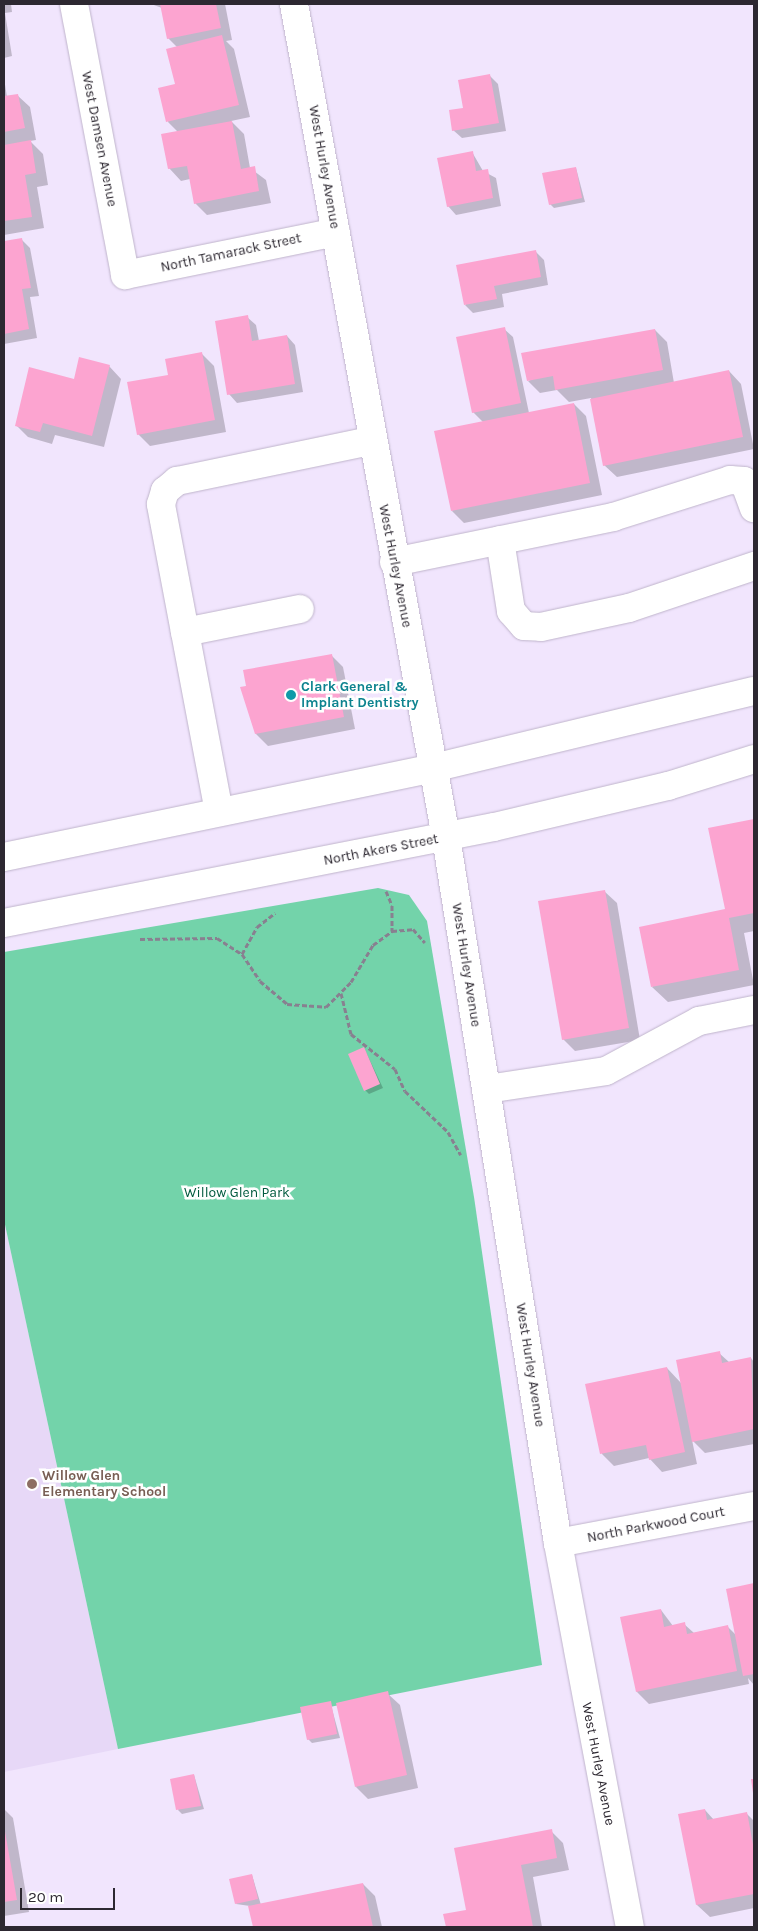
<!DOCTYPE html>
<style>
body{margin:0}
#map{position:relative;width:758px;height:1931px;overflow:hidden;background:#f1e5fd;font-family:Karla,sans-serif}
div>[style]{position:absolute}
.built>*{inset:0;background:#e7d8f7}
.green>*{inset:0;background:#73d3aa}
.shadow>*{inset:0;background:#0003}
.building>*{inset:0;background:#fca4d0}
.path>*{height:3px;margin-top:-1.5px;transform-origin:0;background:repeating-linear-gradient(90deg,#888090 0 5px,transparent 0 7.5px)}
.roads{filter:drop-shadow(0 0 1px #bfb4cb) drop-shadow(0 0 1px #bfb4cb)}
.minor>*{height:28px;margin:-14px;padding:0 14px;transform-origin:14px;border-radius:14px;background:#fff}
.major>*{height:28px;margin:-14px;padding:0 14px;transform-origin:14px;border-radius:14px;background:#fff}
.dots>*{width:14px;height:14px;translate:-50% -50%;box-sizing:border-box;border:2px solid #fff;border-radius:50%}
span{translate:-50% -50%;white-space:nowrap;text-align:center;line-height:1.15;-webkit-text-stroke:5px #fff;paint-order:stroke}
.street-label{font-size:14px;color:#2d2831}
.culture-label{font-size:14px;color:#0d838f;font-weight:700}
.left{translate:0 -50%;text-align:left}
.park-label{font-size:14px;color:#005a3e}
.education-label{font-size:14px;color:#785e54;font-weight:700}
.frame{position:absolute;inset:0;border:5px solid #2d2831;pointer-events:none}
.scale{position:absolute;left:20px;top:1888px;width:95px;height:22px;box-sizing:border-box;border:2px solid #2d2831;border-top:0;padding-left:6px;font-size:15px;line-height:18px;white-space:nowrap;color:#2d2831;-webkit-text-stroke:4px #fff;paint-order:stroke}
</style>
<div id="map">
<div class="built">
<i style="clip-path:polygon(4px 1220px,118px 1749px,4px 1772px)"></i>
</div>
<div class="green">
<i style="clip-path:polygon(378px 888px,409px 895px,427px 921px,474px 1197px,542px 1665px,118px 1749px,4px 1220px,4px 952px)"></i>
</div>
<div class="shadow">
<i style="clip-path:polygon(4px 4px,11px 4px,12px 12px,5px 13px,12px 56px,4px 58px)"></i>
<i style="clip-path:polygon(151px 4px,225px 4px,232px 40px,226px 41px,234px 49px,250px 117px,231px 121px,244px 134px,250px 168px,266px 180px,271px 203px,207px 215px,195px 203px,190px 179px,181px 181px,169px 168px,178px 132px,168px 122px,176px 85px,177px 47px,168px 38px,162px 8px)"></i>
<i style="clip-path:polygon(490px 76px,498px 84px,506px 131px,462px 138px,453px 130px)"></i>
<i style="clip-path:polygon(4px 78px,7px 97px,17px 95px,30px 107px,36px 140px,30px 141px,43px 154px,48px 185px,37px 187px,44px 228px,4px 235px)"></i>
<i style="clip-path:polygon(472px 152px,483px 171px,496px 178px,501px 206px,456px 215px,448px 206px)"></i>
<i style="clip-path:polygon(576px 168px,585px 202px,554px 208px,550px 204px)"></i>
<i style="clip-path:polygon(21px 239px,30px 248px,39px 296px,30px 297px,37px 338px,4px 344px,4px 243px)"></i>
<i style="clip-path:polygon(535px 251px,544px 260px,548px 285px,502px 294px,504px 307px,473px 313px,465px 305px)"></i>
<i style="clip-path:polygon(247px 317px,256px 325px,259px 341px,287px 336px,295px 345px,303px 392px,237px 403px,229px 394px)"></i>
<i style="clip-path:polygon(504px 329px,513px 337px,529px 413px,574px 404px,586px 416px,602px 495px,464px 523px,452px 511px,483px 422px,473px 412px)"></i>
<i style="clip-path:polygon(655px 330px,667px 342px,674px 383px,729px 371px,741px 384px,754px 449px,617px 477px,604px 465px,591px 398px,569px 402px,557px 390px,540px 393px,528px 381px)"></i>
<i style="clip-path:polygon(202px 354px,214px 366px,226px 432px,150px 446px,138px 434px,169px 376px)"></i>
<i style="clip-path:polygon(109px 366px,121px 379px,104px 447px,55px 435px,52px 444px,28px 437px,16px 425px,75px 380px)"></i>
<i style="clip-path:polygon(331px 655px,343px 667px,355px 729px,268px 746px,256px 734px,242px 688px)"></i>
<i style="clip-path:polygon(754px 820px,754px 931px,744px 933px,754px 985px,668px 1002px,652px 987px,726px 910px,710px 829px)"></i>
<i style="clip-path:polygon(604px 891px,617px 903px,640px 1040px,575px 1051px,563px 1039px)"></i>
<i style="clip-path:polygon(364px 1048px,383px 1088px,369px 1094px,365px 1090px)"></i>
<i style="clip-path:polygon(719px 1353px,729px 1362px,751px 1358px,754px 1362px,754px 1444px,705px 1453px,692px 1440px,697px 1464px,662px 1472px,649px 1458px,614px 1466px,602px 1454px,587px 1385px,667px 1368px,681px 1383px)"></i>
<i style="clip-path:polygon(754px 1585px,754px 1685px,748px 1678px,749px 1684px,649px 1704px,637px 1692px,622px 1618px,661px 1610px,673px 1626px,684px 1624px,694px 1633px,727px 1626px,737px 1636px,728px 1590px)"></i>
<i style="clip-path:polygon(387px 1693px,400px 1705px,418px 1788px,368px 1799px,356px 1787px)"></i>
<i style="clip-path:polygon(330px 1702px,340px 1738px,312px 1743px,308px 1739px)"></i>
<i style="clip-path:polygon(194px 1775px,204px 1809px,182px 1814px,178px 1810px)"></i>
<i style="clip-path:polygon(4px 1809px,13px 1818px,29px 1912px,4px 1916px)"></i>
<i style="clip-path:polygon(705px 1810px,714px 1820px,746px 1813px,754px 1821px,754px 1908px,710px 1917px,697px 1905px)"></i>
<i style="clip-path:polygon(551px 1831px,563px 1843px,569px 1870px,533px 1877px,542px 1927px,447px 1927px,445px 1915px,467px 1911px)"></i>
<i style="clip-path:polygon(252px 1875px,261px 1905px,363px 1884px,375px 1896px,382px 1927px,254px 1927px,250px 1906px,236px 1904px)"></i>
</div>
<div class="building">
<i style="clip-path:polygon(160px 4px,216px 4px,221px 28px,167px 39px)"></i>
<i style="clip-path:polygon(222px 35px,239px 105px,166px 122px,158px 88px,175px 84px,166px 49px)"></i>
<i style="clip-path:polygon(490px 74px,499px 123px,452px 131px,449px 110px,463px 108px,458px 80px)"></i>
<i style="clip-path:polygon(18px 94px,25px 128px,4px 132px,4px 96px)"></i>
<i style="clip-path:polygon(232px 121px,241px 169px,255px 166px,259px 191px,194px 204px,187px 166px,168px 169px,161px 134px)"></i>
<i style="clip-path:polygon(31px 140px,36px 173px,25px 175px,32px 217px,4px 221px,4px 145px)"></i>
<i style="clip-path:polygon(473px 151px,476px 171px,488px 169px,493px 198px,447px 207px,437px 158px)"></i>
<i style="clip-path:polygon(576px 167px,582px 198px,549px 205px,542px 173px)"></i>
<i style="clip-path:polygon(22px 238px,31px 288px,22px 289px,29px 329px,4px 334px,4px 241px)"></i>
<i style="clip-path:polygon(536px 250px,541px 277px,494px 286px,497px 299px,464px 305px,456px 265px)"></i>
<i style="clip-path:polygon(248px 315px,252px 341px,287px 335px,295px 384px,227px 395px,215px 321px)"></i>
<i style="clip-path:polygon(505px 327px,521px 403px,472px 413px,456px 337px)"></i>
<i style="clip-path:polygon(655px 329px,663px 370px,555px 390px,553px 376px,527px 381px,521px 353px)"></i>
<i style="clip-path:polygon(202px 352px,215px 420px,137px 435px,127px 382px,168px 375px,165px 359px)"></i>
<i style="clip-path:polygon(79px 357px,110px 365px,92px 436px,43px 423px,40px 432px,15px 426px,29px 367px,74px 379px)"></i>
<i style="clip-path:polygon(729px 370px,743px 437px,603px 466px,590px 399px)"></i>
<i style="clip-path:polygon(574px 403px,590px 483px,451px 511px,434px 431px)"></i>
<i style="clip-path:polygon(332px 654px,344px 717px,255px 734px,240px 687px,246px 686px,243px 670px)"></i>
<i style="clip-path:polygon(754px 819px,754px 913px,729px 918px,739px 970px,651px 987px,639px 927px,725px 909px,708px 828px)"></i>
<i style="clip-path:polygon(605px 890px,629px 1028px,562px 1040px,538px 901px)"></i>
<i style="clip-path:polygon(364px 1047px,380px 1084px,364px 1091px,348px 1054px)"></i>
<i style="clip-path:polygon(720px 1351px,722px 1363px,751px 1357px,754px 1429px,692px 1442px,676px 1360px)"></i>
<i style="clip-path:polygon(667px 1367px,685px 1452px,649px 1460px,646px 1445px,600px 1454px,585px 1384px)"></i>
<i style="clip-path:polygon(754px 1583px,754px 1674px,743px 1676px,726px 1589px)"></i>
<i style="clip-path:polygon(661px 1609px,664px 1627px,685px 1622px,687px 1634px,728px 1625px,737px 1671px,636px 1692px,620px 1617px)"></i>
<i style="clip-path:polygon(388px 1691px,407px 1775px,355px 1787px,336px 1703px)"></i>
<i style="clip-path:polygon(331px 1701px,337px 1734px,307px 1740px,300px 1707px)"></i>
<i style="clip-path:polygon(194px 1774px,201px 1806px,176px 1810px,170px 1779px)"></i>
<i style="clip-path:polygon(751px 1779px,754px 1779px,754px 1793px,753px 1793px)"></i>
<i style="clip-path:polygon(705px 1809px,707px 1820px,747px 1812px,754px 1850px,754px 1894px,696px 1905px,678px 1814px)"></i>
<i style="clip-path:polygon(4px 1826px,17px 1900px,4px 1902px)"></i>
<i style="clip-path:polygon(552px 1829px,557px 1858px,521px 1865px,533px 1927px,446px 1927px,443px 1914px,466px 1910px,454px 1848px)"></i>
<i style="clip-path:polygon(252px 1874px,258px 1899px,235px 1904px,229px 1879px)"></i>
<i style="clip-path:polygon(363px 1883px,373px 1927px,253px 1927px,248px 1906px)"></i>
</div>
<div class="path">
<i style="left:386px;top:891px;width:15px;rotate:67deg"></i>
<i style="left:392px;top:905px;width:26px;rotate:90deg"></i>
<i style="left:140px;top:939px;width:77px;rotate:-0.7deg"></i>
<i style="left:217px;top:938px;width:30px;rotate:33deg"></i>
<i style="left:242px;top:954px;width:32px;rotate:56deg"></i>
<i style="left:260px;top:981px;width:35px;rotate:40deg"></i>
<i style="left:287px;top:1004px;width:39px;rotate:4deg"></i>
<i style="left:326px;top:1007px;width:35px;rotate:-45deg"></i>
<i style="left:351px;top:982px;width:43px;rotate:-59.3deg"></i>
<i style="left:373px;top:945px;width:24px;rotate:-36deg"></i>
<i style="left:392px;top:931px;width:21px;rotate:-5deg"></i>
<i style="left:413px;top:929px;width:18px;rotate:49deg"></i>
<i style="left:242px;top:954px;width:31px;rotate:-61deg"></i>
<i style="left:257px;top:927px;width:23px;rotate:-38deg"></i>
<i style="left:341px;top:993px;width:42px;rotate:76.3deg"></i>
<i style="left:351px;top:1034px;width:56px;rotate:38.5deg"></i>
<i style="left:395px;top:1069px;width:24px;rotate:66deg"></i>
<i style="left:405px;top:1091px;width:59px;rotate:43.6deg"></i>
<i style="left:448px;top:1132px;width:26px;rotate:61deg"></i>
</div>
<div class="roads">
<div class="minor">
<i style="left:74px;top:4px;width:276px;rotate:79.3deg"></i>
<i style="left:125px;top:275px;width:215px;rotate:-11.5deg"></i>
<i style="left:294px;top:4px;width:847px;rotate:79.66deg"></i>
<i style="left:446px;top:837px;width:715px;rotate:80.99deg"></i>
<i style="left:558px;top:1543px;width:391px;rotate:79.4deg"></i>
<i style="left:500px;top:540px;width:72px;rotate:81.2deg"></i>
<i style="left:511px;top:611px;width:20px;rotate:49deg"></i>
<i style="left:524px;top:626px;width:17px;rotate:3deg"></i>
<i style="left:541px;top:627px;width:90px;rotate:-12.2deg"></i>
<i style="left:629px;top:608px;width:132px;rotate:-18.6deg"></i>
<i style="left:394px;top:562px;width:224px;rotate:-11.6deg"></i>
<i style="left:613px;top:517px;width:123px;rotate:-17.5deg"></i>
<i style="left:730px;top:480px;width:14px;rotate:4deg"></i>
<i style="left:744px;top:481px;width:29px;rotate:70deg"></i>
<i style="left:185px;top:632px;width:117px;rotate:-11.3deg"></i>
<i style="left:219px;top:812px;width:313px;rotate:-100.7deg"></i>
<i style="left:161px;top:504px;width:14px;rotate:-73deg"></i>
<i style="left:165px;top:491px;width:16px;rotate:-40deg"></i>
<i style="left:177px;top:481px;width:198px;rotate:-11.7deg"></i>
<i style="left:487px;top:1089px;width:120px;rotate:-8.6deg"></i>
<i style="left:606px;top:1071px;width:106px;rotate:-28.3deg"></i>
<i style="left:699px;top:1021px;width:56px;rotate:-11.3deg"></i>
<i style="left:558px;top:1543px;width:199px;rotate:-10.7deg"></i>
</div>
<div class="major">
<i style="left:4px;top:857px;width:438px;rotate:-11.7deg"></i>
<i style="left:433px;top:768px;width:330px;rotate:-13.5deg"></i>
<i style="left:4px;top:923px;width:499px;rotate:-11.1deg"></i>
<i style="left:494px;top:827px;width:179px;rotate:-13.3deg"></i>
<i style="left:668px;top:786px;width:90px;rotate:-17.4deg"></i>
</div>
</div>
<div class="dots">
<i style="left:291px;top:695px;background:#0f9aa8"></i>
<i style="left:32px;top:1484px;background:#8d6e63"></i>
</div>
<div class="street-label">
<span style="left:99px;top:139px;rotate:79deg">West Damsen Avenue</span>
<span style="left:324px;top:167px;rotate:80deg">West Hurley Avenue</span>
<span style="left:231px;top:253px;rotate:-12deg">North Tamarack Street</span>
<span style="left:395px;top:566px;rotate:79deg">West Hurley Avenue</span>
<span style="left:381px;top:850px;rotate:-11deg">North Akers Street</span>
<span style="left:466px;top:965px;rotate:81deg">West Hurley Avenue</span>
<span style="left:530px;top:1365px;rotate:81deg">West Hurley Avenue</span>
<span style="left:656px;top:1525px;rotate:-11deg">North Parkwood Court</span>
<span style="left:598px;top:1764px;rotate:79deg">West Hurley Avenue</span>
</div>
<div class="culture-label">
<span class="left" style="left:301px;top:695px">Clark General &amp;<br>Implant Dentistry</span>
</div>
<div class="park-label">
<span style="left:237px;top:1193px">Willow Glen Park</span>
</div>
<div class="education-label">
<span class="left" style="left:42px;top:1484px">Willow Glen<br>Elementary School</span>
</div>
<div class="frame"></div>
<div class="scale">20 m</div>
</div>
